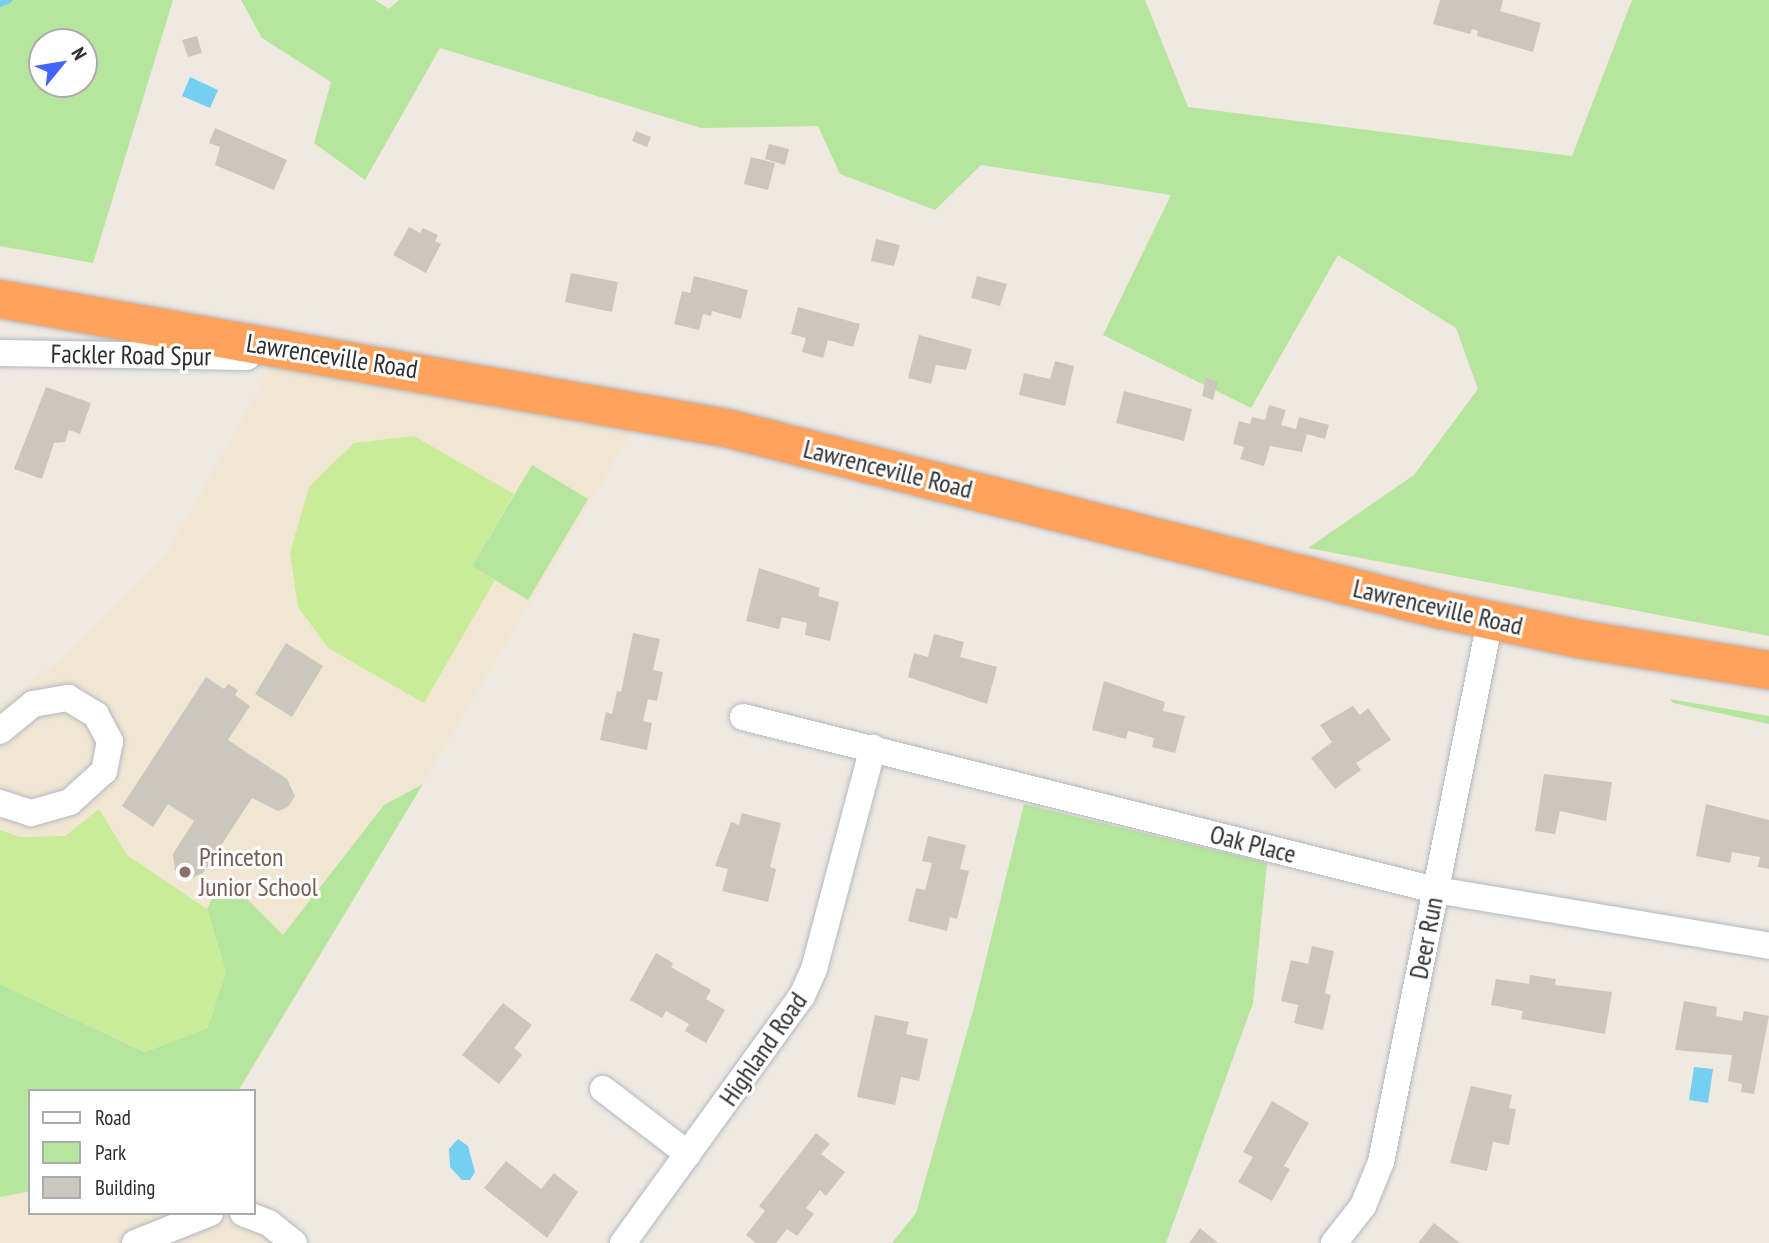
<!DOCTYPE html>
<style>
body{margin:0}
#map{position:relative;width:1769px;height:1243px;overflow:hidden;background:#efe9e1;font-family:"PT Sans Narrow",sans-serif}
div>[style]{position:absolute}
.education>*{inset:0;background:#f0e6d1}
.green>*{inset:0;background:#b6e59e}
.pitch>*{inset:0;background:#c9ec9a}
.water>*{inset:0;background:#75cff0}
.stream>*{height:6px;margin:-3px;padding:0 3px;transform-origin:3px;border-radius:3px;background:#75cff0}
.building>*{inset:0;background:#cbc7bf}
.roads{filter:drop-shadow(0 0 2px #b4b7c1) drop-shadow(0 0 2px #b4b7c1)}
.minor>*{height:26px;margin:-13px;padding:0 13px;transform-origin:13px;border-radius:13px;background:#fff}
.highway>*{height:38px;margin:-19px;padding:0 19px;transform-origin:19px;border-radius:19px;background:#ffa35c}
.dots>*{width:19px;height:19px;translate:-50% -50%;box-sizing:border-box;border:4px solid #fff;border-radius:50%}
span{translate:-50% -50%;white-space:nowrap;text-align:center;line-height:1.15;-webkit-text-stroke:6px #fff;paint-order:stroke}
.street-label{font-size:26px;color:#2e2e2e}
.education-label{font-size:26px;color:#785e54}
.left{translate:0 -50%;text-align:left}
.legend{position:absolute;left:28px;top:1089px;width:228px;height:126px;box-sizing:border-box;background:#fff;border:2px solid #ababab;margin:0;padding:9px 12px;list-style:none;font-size:21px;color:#2e2e2e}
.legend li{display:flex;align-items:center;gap:14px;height:35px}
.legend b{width:35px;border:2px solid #ababab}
.north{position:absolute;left:28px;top:28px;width:70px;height:70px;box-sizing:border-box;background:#fff;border:2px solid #ababab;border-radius:50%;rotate:60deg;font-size:19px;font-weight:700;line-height:28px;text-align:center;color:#2e2e2e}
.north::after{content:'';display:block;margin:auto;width:24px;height:32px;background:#4264fb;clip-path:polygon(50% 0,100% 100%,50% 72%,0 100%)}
</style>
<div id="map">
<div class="education">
<i style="clip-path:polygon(271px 368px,639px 420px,238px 1091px,30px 1091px,30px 1213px,254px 1213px,254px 1200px,306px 1243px,0 1243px,0 705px,65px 656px,166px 555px)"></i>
</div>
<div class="green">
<i style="clip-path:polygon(evenodd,0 0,173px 0,93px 263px,0 246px,0 0,84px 42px,84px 84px,42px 84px,42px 42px,84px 42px)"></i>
<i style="clip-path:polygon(241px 0,375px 0,389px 9px,399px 0,1145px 0,1188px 107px,1572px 156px,1632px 0,1769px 0,1769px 636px,1308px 548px,1414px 475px,1478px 389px,1456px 328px,1338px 255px,1251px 408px,1103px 335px,1171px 195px,981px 165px,935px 210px,840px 174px,818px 126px,701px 128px,440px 48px,365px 180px,314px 143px,331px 82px,262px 38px)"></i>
<i style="clip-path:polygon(532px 465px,588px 499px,528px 600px,472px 566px)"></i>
<i style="clip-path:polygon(1670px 699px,1769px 716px,1769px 724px,1673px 703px)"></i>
<i style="clip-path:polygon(423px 784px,238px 1091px,30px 1091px,30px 1191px,0 1197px,0 984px,145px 1052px,226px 973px,207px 909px,217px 888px,239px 891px,283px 935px,384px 805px)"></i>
<i style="clip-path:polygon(1024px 804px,1267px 863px,1253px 1003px,1166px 1243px,892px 1243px,916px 1213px,974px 1007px)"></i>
</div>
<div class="pitch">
<i style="clip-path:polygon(414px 436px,514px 494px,472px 566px,495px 580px,424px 703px,328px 648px,298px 607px,290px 553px,309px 487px,354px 443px)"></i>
<i style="clip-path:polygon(99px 809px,127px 855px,207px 909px,226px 973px,208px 1028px,146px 1052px,0 984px,0 830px,20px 837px,65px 836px)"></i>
</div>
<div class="water">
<i style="clip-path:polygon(190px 77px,218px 90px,210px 108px,182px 96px)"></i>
<i style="clip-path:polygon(1694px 1067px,1713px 1069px,1708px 1103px,1689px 1100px)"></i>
<i style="clip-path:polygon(458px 1139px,468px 1146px,475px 1172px,470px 1180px,462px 1180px,450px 1167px,449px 1149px)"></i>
</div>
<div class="stream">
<i style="left:0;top:4px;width:10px;rotate:-24deg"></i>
</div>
<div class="building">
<i style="clip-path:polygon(1440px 0,1503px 0,1500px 11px,1541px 23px,1533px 52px,1477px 36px,1478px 31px,1472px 29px,1470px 34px,1433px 24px)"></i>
<i style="clip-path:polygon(197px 36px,202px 53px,188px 57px,182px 40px)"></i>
<i style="clip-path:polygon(215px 128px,287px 160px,274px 190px,215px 165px,220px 147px,209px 143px)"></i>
<i style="clip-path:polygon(636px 131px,651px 137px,647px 147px,632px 141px)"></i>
<i style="clip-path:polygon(769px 144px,789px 149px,785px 165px,765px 159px)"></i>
<i style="clip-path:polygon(751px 157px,775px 163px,768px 190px,744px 184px)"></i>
<i style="clip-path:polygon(409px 227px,420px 233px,423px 228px,438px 235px,435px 241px,441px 244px,426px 273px,393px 255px)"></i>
<i style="clip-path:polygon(876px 239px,900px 245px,894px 266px,871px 261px)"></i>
<i style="clip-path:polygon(571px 273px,618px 282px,612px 312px,565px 302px)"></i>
<i style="clip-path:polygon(694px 276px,748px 290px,741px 319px,712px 311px,711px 316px,703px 314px,699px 330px,674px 324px,682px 291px,690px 293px)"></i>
<i style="clip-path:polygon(977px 276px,1007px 284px,1000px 306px,971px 298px)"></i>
<i style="clip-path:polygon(798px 307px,860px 324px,853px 347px,828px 340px,823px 358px,802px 352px,806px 338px,791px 334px)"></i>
<i style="clip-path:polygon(919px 335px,972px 349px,966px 370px,936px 365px,931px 384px,908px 378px)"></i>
<i style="clip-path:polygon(1055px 361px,1074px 366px,1065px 406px,1019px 395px,1024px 373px,1050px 379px)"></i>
<i style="clip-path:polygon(1206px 378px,1218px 381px,1213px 400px,1202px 396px)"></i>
<i style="clip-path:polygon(46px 387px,91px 403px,80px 434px,69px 430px,65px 442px,54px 443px,42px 479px,14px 469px)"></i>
<i style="clip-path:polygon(1124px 391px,1192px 409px,1184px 441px,1116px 423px)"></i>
<i style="clip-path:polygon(1269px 405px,1286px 410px,1281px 425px,1296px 429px,1299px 417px,1329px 425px,1325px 439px,1307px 434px,1302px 452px,1270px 446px,1264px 466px,1240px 459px,1244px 447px,1233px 444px,1239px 421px,1250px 424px,1252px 417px,1265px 420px)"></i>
<i style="clip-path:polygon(759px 568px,820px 588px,818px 596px,839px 602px,830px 641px,805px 635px,807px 623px,782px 617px,779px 629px,746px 621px)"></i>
<i style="clip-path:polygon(633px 633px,660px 639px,653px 670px,663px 672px,657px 701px,648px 699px,643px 721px,652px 723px,647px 750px,600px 740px,606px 712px,612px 714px,617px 691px,621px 692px)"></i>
<i style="clip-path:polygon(934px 634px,964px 642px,960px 657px,997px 667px,987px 704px,908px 677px,914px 653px,928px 657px)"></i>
<i style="clip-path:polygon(286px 643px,323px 666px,292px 717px,255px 694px)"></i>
<i style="clip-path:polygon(206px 677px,224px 689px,228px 684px,238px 690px,235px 695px,250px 706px,228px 740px,287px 779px,295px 796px,288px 807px,278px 811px,252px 798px,203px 873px,190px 879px,175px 871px,173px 854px,194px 821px,168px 804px,153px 827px,122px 806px)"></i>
<i style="clip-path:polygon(1104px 681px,1165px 702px,1163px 711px,1185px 716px,1175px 753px,1152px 747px,1154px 738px,1128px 731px,1126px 739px,1092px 730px)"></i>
<i style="clip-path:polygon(1353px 706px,1360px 715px,1368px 708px,1391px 740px,1356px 763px,1361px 770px,1335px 789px,1311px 758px,1332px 742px,1320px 725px)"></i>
<i style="clip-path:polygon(1544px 774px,1612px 782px,1606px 821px,1560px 811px,1555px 834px,1535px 831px)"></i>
<i style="clip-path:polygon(1706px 804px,1769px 820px,1769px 869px,1758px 867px,1760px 857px,1732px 852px,1730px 863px,1696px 856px)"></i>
<i style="clip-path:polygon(742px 813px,781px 823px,770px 867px,776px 869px,768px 902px,722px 891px,728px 869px,715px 866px,731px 822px,739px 825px)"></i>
<i style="clip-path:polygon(928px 836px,966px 845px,960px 869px,969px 871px,957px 919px,950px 917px,947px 931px,908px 921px,916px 888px,925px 890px,932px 863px,922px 861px)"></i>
<i style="clip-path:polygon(1312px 946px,1334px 951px,1325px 993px,1331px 995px,1323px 1030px,1294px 1023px,1298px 1005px,1281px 1001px,1291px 960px,1308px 964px)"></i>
<i style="clip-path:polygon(656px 953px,673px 963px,671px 967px,711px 990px,706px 999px,725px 1010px,706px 1043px,685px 1031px,689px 1024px,666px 1011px,662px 1018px,630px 1000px)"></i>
<i style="clip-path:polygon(1530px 975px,1556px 979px,1555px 985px,1612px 992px,1605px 1034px,1521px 1019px,1523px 1011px,1491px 1005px,1496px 979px,1529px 984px)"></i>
<i style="clip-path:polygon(1684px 1001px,1717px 1007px,1716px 1016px,1742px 1021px,1744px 1011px,1769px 1016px,1754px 1094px,1741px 1092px,1742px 1084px,1728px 1081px,1732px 1055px,1675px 1050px)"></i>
<i style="clip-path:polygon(503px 1003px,532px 1025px,514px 1048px,522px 1055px,499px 1084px,462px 1055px)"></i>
<i style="clip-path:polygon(875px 1015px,909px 1022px,906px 1034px,928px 1039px,919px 1081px,901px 1077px,895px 1105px,857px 1097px)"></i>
<i style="clip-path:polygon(1471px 1086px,1512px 1095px,1509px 1108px,1516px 1109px,1509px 1145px,1493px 1142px,1487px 1171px,1450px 1163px)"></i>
<i style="clip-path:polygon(1272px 1101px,1309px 1123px,1284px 1166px,1290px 1169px,1272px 1201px,1238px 1182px,1253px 1157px,1243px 1152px)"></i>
<i style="clip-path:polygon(816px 1133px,830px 1144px,821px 1154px,845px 1172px,826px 1196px,820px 1190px,806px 1208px,814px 1214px,797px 1236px,787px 1229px,776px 1243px,756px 1243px,746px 1235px,765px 1211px,759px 1206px)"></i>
<i style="clip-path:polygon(506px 1161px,541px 1189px,554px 1173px,578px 1192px,547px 1238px,484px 1188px)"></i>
<i style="clip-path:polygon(1434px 1223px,1460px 1243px,1418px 1243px)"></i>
<i style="clip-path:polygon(1200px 1228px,1218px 1243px,1189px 1243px)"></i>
</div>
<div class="roads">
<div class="minor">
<i style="left:0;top:353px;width:247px;rotate:0.9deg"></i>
<i style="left:743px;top:717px;width:714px;rotate:14.02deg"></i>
<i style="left:1436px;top:890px;width:338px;rotate:9.5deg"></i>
<i style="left:0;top:731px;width:43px;rotate:-39.3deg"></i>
<i style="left:33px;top:704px;width:36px;rotate:-10deg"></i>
<i style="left:68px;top:698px;width:33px;rotate:31deg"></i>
<i style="left:96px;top:715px;width:30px;rotate:62deg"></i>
<i style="left:110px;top:741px;width:31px;rotate:101deg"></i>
<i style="left:104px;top:771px;width:46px;rotate:137.6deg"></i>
<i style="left:70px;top:802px;width:41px;rotate:164.2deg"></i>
<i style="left:31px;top:813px;width:33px;rotate:-162deg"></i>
<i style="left:603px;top:1089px;width:107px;rotate:37.4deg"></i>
<i style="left:243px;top:1213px;width:28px;rotate:21deg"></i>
<i style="left:269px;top:1223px;width:32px;rotate:39deg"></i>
<i style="left:135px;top:1243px;width:81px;rotate:-21.8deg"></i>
<i style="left:623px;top:1243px;width:305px;rotate:-54.1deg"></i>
<i style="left:802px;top:996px;width:30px;rotate:-66deg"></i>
<i style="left:814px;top:969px;width:229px;rotate:-75.1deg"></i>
<i style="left:1334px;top:1243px;width:47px;rotate:-51.9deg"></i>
<i style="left:1363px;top:1206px;width:48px;rotate:-67.8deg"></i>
<i style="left:1381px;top:1162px;width:552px;rotate:-78.61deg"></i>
</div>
<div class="highway">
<i style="left:0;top:299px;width:737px;rotate:10.08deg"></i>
<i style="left:726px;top:428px;width:735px;rotate:14.26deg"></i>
<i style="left:1438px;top:609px;width:144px;rotate:12deg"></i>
<i style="left:1579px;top:639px;width:193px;rotate:9.3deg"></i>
</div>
</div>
<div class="dots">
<i style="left:185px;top:872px;background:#8d6e63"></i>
</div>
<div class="street-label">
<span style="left:131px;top:355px;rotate:1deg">Fackler Road Spur</span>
<span style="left:332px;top:356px;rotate:9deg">Lawrenceville Road</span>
<span style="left:888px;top:469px;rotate:14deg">Lawrenceville Road</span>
<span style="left:1438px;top:607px;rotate:13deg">Lawrenceville Road</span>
<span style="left:1253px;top:844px;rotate:14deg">Oak Place</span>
<span style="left:1426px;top:938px;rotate:-79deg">Deer Run</span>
<span style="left:763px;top:1049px;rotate:-55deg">Highland Road</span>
</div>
<div class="education-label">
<span class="left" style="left:199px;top:872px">Princeton<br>Junior School</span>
</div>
<ul class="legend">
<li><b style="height:9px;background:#fff"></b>Road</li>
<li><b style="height:19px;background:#b6e59e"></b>Park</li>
<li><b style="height:19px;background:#cbc7bf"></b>Building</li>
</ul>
<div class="north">N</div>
</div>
